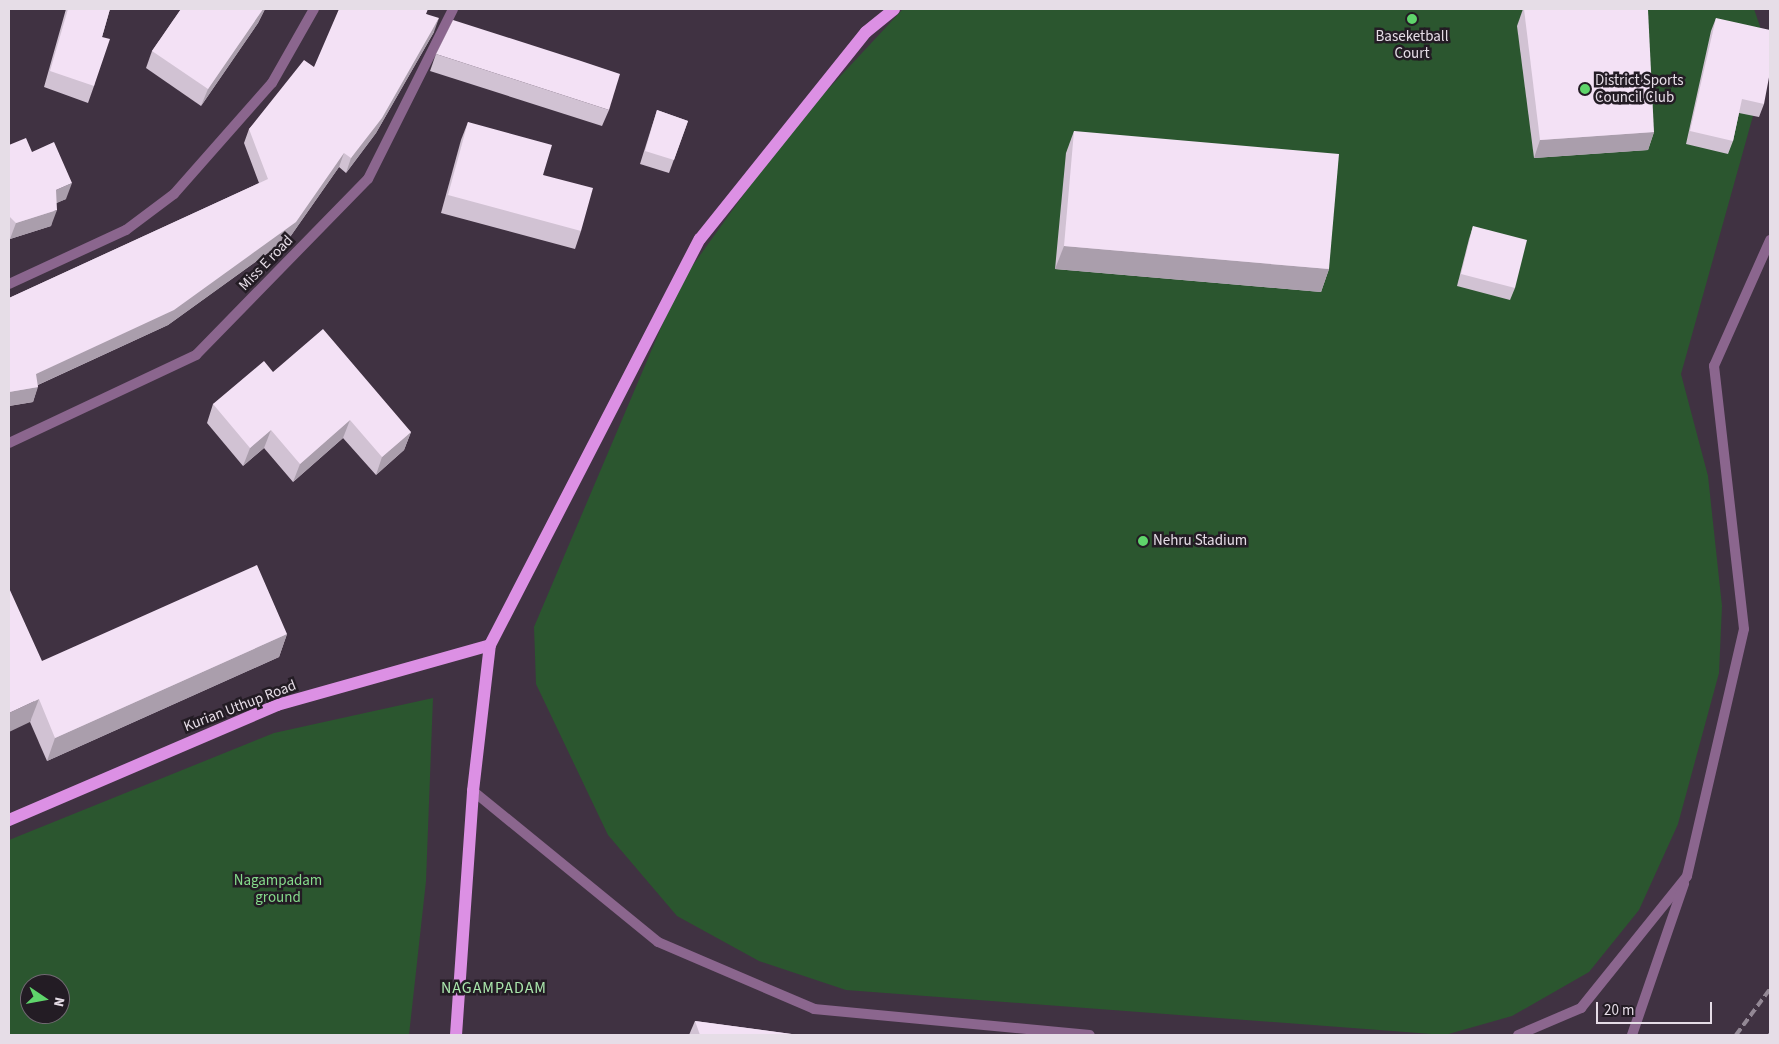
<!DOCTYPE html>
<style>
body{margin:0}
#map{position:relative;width:1779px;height:1044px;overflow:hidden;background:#403242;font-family:"Source Sans 3",sans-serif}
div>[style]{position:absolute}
.green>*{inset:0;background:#2b562f}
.lane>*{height:10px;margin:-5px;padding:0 5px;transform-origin:5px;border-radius:5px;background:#8b668e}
.street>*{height:10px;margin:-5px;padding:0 5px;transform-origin:5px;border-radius:5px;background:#8b668e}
.primary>*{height:12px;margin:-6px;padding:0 6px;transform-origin:6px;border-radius:6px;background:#dc90e4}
.rail>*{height:4px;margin-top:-2px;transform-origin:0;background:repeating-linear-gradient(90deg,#938895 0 8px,transparent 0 12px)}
.wall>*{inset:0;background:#d1c2d3}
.shaded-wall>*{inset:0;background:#aa9eac}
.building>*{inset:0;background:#f3e1f5}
.dots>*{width:14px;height:14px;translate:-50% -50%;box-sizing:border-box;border:2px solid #231c24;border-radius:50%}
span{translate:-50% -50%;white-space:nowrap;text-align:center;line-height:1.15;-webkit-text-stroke:5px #231c24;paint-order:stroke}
.poi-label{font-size:15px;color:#e6dde7}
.left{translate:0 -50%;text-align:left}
.street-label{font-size:15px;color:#e6dde7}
.park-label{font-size:15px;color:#85da8b}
.neighbourhood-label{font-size:16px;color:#aae6ac;letter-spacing:1px}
.frame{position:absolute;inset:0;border:10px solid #e6dde7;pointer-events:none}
.north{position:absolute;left:20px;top:974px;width:50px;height:50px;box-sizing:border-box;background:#231c24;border:1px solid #716972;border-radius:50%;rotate:102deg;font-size:14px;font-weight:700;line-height:20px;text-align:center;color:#e6dde7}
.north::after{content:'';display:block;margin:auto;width:18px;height:22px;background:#5fd56b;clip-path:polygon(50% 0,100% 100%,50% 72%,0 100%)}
.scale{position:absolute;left:1596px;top:1002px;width:116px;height:22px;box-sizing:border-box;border:2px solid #e6dde7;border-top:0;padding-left:6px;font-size:15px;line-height:18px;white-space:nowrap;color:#e6dde7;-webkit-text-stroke:4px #231c24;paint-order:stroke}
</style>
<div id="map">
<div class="green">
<i style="clip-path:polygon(903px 9px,1754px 9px,1770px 55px,1681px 374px,1708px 476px,1722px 606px,1719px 673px,1678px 824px,1639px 910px,1589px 972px,1512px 1016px,1445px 1035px,846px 990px,759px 961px,677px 916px,608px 835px,536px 684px,534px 627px,680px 283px,790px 130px)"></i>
<i style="clip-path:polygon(evenodd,433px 698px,426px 881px,409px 1035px,9px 1035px,9px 840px,274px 733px,433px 698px,30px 984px,60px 984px,60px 1014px,30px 1014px,30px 984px)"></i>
</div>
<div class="lane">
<i style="left:473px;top:791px;width:239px;rotate:39.2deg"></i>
<i style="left:658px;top:942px;width:170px;rotate:23.2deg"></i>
<i style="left:814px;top:1009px;width:277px;rotate:5.4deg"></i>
<i style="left:1518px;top:1035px;width:69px;rotate:-23.2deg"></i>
<i style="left:1581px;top:1008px;width:169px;rotate:-51.2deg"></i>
<i style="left:1687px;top:876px;width:253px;rotate:-77deg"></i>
<i style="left:1744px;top:629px;width:265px;rotate:-96.5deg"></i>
<i style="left:1714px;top:366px;width:138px;rotate:-66deg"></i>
<i style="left:1632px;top:1035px;width:160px;rotate:-71deg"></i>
</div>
<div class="street">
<i style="left:9px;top:284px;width:129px;rotate:-24.8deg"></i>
<i style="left:126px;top:230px;width:60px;rotate:-36.9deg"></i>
<i style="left:174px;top:194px;width:148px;rotate:-48.6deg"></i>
<i style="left:272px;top:83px;width:85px;rotate:-60.4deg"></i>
<i style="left:9px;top:443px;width:207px;rotate:-25.2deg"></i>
<i style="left:196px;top:355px;width:246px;rotate:-45.7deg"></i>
<i style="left:368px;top:179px;width:190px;rotate:-63.4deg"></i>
</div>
<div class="primary">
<i style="left:9px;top:820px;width:292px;rotate:-23.2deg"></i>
<i style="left:277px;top:705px;width:221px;rotate:-15.7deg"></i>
<i style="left:456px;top:1035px;width:245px;rotate:-86deg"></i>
<i style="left:473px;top:791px;width:147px;rotate:-83.4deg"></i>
<i style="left:490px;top:645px;width:457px;rotate:-62.7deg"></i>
<i style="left:700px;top:239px;width:265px;rotate:-51.3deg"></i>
<i style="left:866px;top:32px;width:36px;rotate:-39deg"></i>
</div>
<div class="rail">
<i style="left:1736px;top:1035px;width:57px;rotate:-53.5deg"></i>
<i style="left:1769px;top:1035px;width:1px;rotate:-45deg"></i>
</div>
<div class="wall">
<i style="clip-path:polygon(66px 9px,110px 9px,102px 37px,94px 86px,88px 103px,44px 87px)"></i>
<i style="clip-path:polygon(181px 9px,265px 9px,258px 23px,201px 106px,146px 68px,152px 51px)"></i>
<i style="clip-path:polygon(1523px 9px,1582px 9px,1654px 132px,1648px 150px,1534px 158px,1517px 26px)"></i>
<i style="clip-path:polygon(427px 14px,434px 32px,376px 133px,346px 173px,339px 167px,290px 237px,168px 325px,38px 385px,33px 402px,9px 406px,9px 298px,259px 183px,244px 143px,249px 129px,314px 67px)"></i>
<i style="clip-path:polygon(1716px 18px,1764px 104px,1759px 117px,1739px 113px,1733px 141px,1728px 154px,1686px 144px,1711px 31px)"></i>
<i style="clip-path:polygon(436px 54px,609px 110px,602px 126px,430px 71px)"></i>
<i style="clip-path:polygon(657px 110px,688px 121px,669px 173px,640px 164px)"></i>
<i style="clip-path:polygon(468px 122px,543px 175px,581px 231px,575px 249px,441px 213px,461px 140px)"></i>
<i style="clip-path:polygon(1074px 131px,1329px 269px,1321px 292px,1055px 269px,1066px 153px)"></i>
<i style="clip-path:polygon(9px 145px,66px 199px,56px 203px,51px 226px,10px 239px,9px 237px)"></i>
<i style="clip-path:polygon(1473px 226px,1515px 288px,1510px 300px,1457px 286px,1469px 239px)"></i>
<i style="clip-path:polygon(273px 372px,411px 432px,404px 450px,376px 475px,343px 438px,293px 482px,264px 448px,243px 466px,207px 423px,213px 404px)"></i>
<i style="clip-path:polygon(287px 634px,279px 657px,47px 761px,30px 722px,42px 661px)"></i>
<i style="clip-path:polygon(695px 1021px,799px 1035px,689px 1035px)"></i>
</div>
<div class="shaded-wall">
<i style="clip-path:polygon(263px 9px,265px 9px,258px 23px,201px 106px,208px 89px)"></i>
<i style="clip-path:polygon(439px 18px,434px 32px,376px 133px,346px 173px,351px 158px)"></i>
<i style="clip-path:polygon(1654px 132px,1648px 150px,1534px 158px,1540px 140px)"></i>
<i style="clip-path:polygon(344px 153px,339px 167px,290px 237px,168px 325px,31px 388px,36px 374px)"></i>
<i style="clip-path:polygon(72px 183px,66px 199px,50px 206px,56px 190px)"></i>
<i style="clip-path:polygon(57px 210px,51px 226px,10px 239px,16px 223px)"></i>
<i style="clip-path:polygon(1064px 246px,1329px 269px,1321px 292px,1055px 269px)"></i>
<i style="clip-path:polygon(38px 387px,33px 402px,9px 406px,9px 392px)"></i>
<i style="clip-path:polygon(350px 420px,343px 438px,293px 482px,300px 464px)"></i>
<i style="clip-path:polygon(271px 430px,264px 448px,243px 466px,250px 448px)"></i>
<i style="clip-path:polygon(411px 432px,404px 450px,376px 475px,382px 457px)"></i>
<i style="clip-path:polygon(287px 634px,279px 657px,47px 761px,55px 738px)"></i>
<i style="clip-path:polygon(39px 699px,30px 722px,9px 732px,9px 713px)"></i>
</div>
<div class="building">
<i style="clip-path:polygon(68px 9px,110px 9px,102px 37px,110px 39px,94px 86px,50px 71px)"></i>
<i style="clip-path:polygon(181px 9px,263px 9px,208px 89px,152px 51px)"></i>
<i style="clip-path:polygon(339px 9px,428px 9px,426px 14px,439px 18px,382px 118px,351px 158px,344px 153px,296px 222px,174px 310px,36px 374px,38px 387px,9px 392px,9px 298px,268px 179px,249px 129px,304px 60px,314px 67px)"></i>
<i style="clip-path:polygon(1524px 9px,1648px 10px,1654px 132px,1540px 140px)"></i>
<i style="clip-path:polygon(1716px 18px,1770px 30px,1770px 72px,1764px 104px,1742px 99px,1733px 141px,1690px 131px)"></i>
<i style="clip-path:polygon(453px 20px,578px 60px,620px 74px,609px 110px,436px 54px)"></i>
<i style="clip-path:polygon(657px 110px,688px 121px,674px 160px,645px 151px)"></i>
<i style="clip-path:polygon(468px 122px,552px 145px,543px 175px,593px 188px,581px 231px,448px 195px)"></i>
<i style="clip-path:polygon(1074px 131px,1339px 154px,1329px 269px,1064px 246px)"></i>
<i style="clip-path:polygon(26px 138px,32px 152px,54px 142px,72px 183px,56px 190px,57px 210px,16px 223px,9px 216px,9px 145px)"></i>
<i style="clip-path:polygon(1473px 226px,1527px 240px,1515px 288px,1461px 274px)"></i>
<i style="clip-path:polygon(323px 329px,411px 432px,382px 457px,350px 420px,300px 464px,271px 430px,250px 448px,213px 404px,264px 361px,273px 372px)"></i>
<i style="clip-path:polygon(257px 565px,287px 634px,55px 738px,39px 699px,9px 713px,9px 588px,42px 661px)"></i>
<i style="clip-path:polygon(695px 1021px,799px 1035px,700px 1035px)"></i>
</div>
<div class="dots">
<i style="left:1412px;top:19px;background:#5fd56b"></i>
<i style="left:1585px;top:89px;background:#5fd56b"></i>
<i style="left:1143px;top:541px;background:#5fd56b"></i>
</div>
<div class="poi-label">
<span style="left:1412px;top:45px">Baseketball<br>Court</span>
<span class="left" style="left:1595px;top:89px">District Sports<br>Council Club</span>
<span class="left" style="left:1153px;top:541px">Nehru Stadium</span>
</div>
<div class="street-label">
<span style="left:266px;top:263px;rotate:-46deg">Miss E road</span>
<span style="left:240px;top:706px;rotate:-21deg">Kurian Uthup Road</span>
</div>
<div class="park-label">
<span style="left:278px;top:889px">Nagampadam<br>ground</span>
</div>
<div class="neighbourhood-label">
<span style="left:494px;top:988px">NAGAMPADAM</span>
</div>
<div class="frame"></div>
<div class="north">N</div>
<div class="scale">20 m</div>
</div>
